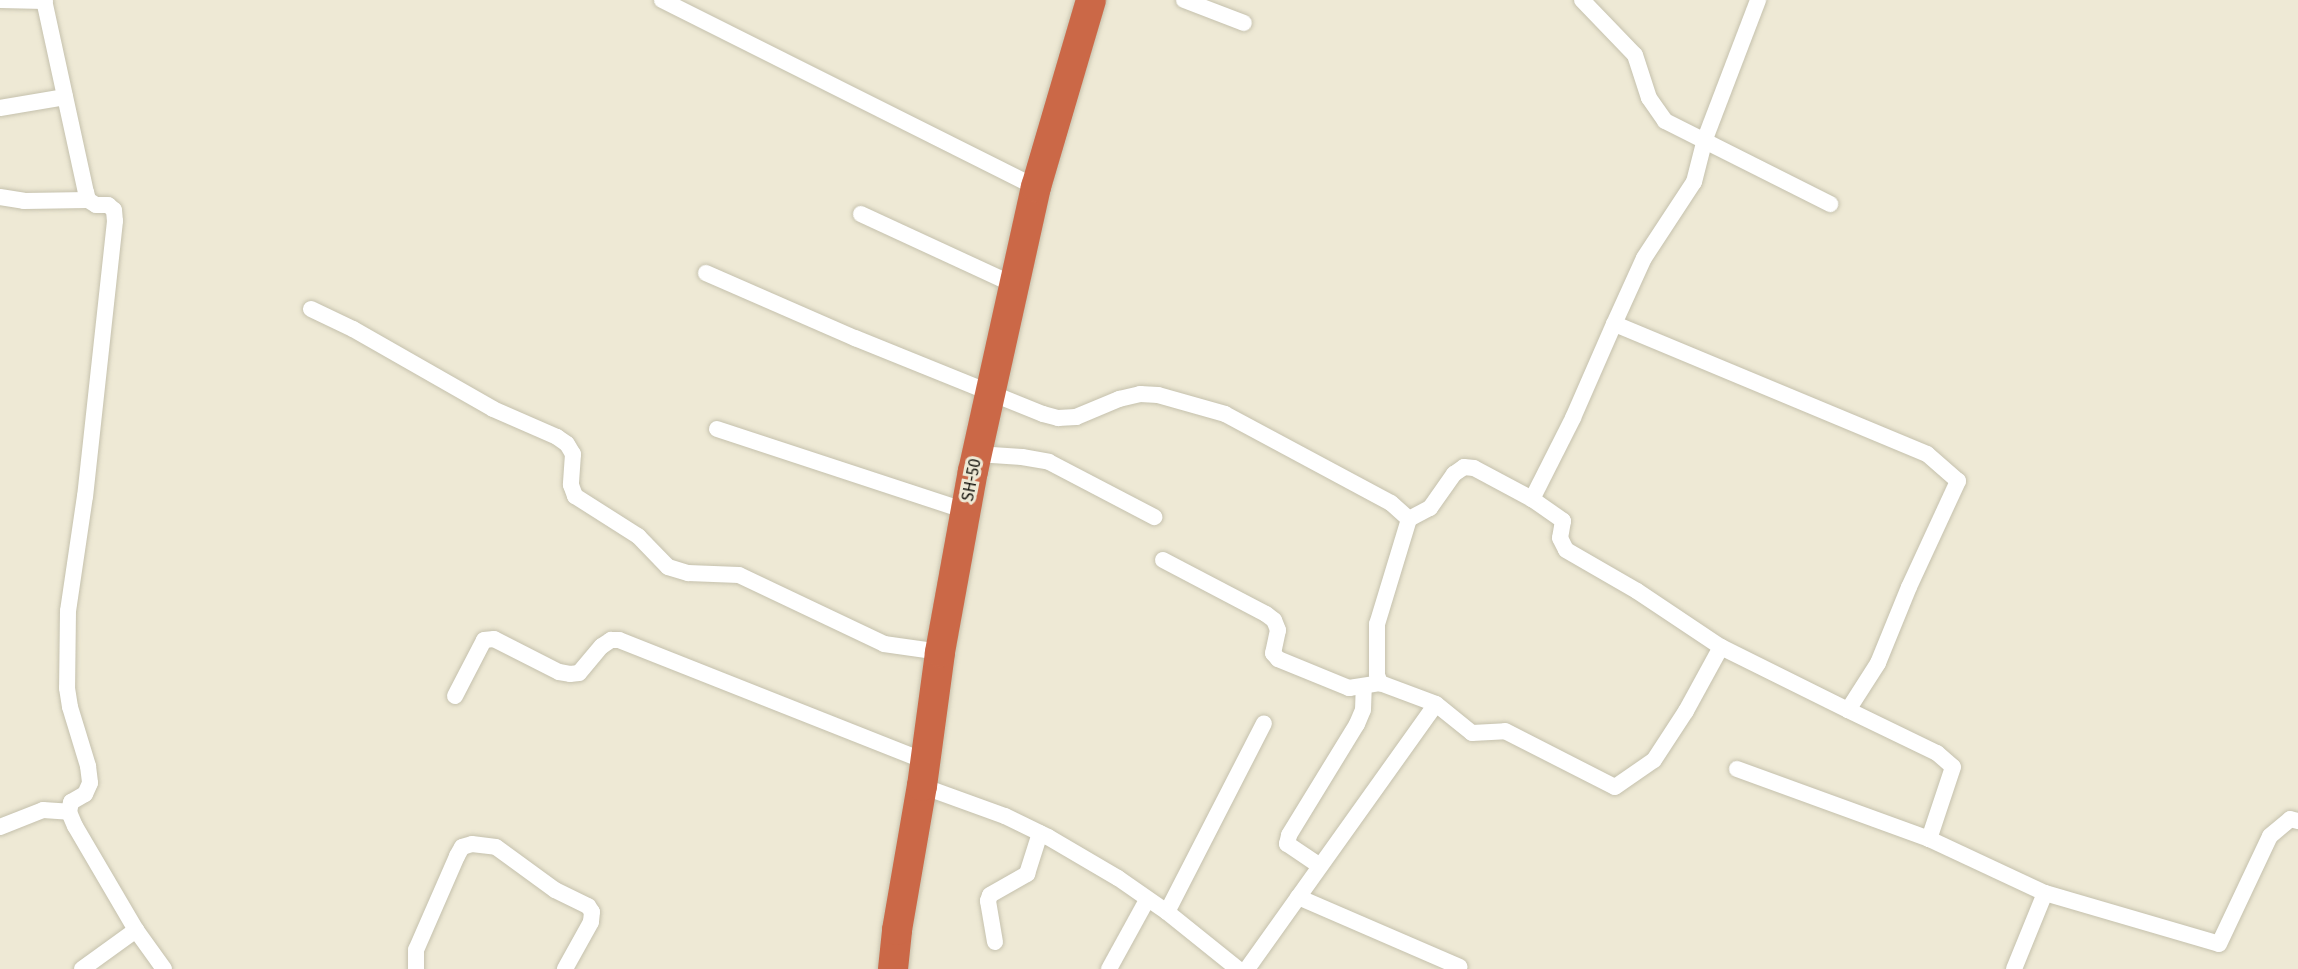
<!DOCTYPE html>
<style>
body{margin:0}
#map{position:relative;width:2298px;height:969px;overflow:hidden;background:#eee9d5;font-family:"Fira Sans",sans-serif}
div>[style]{position:absolute}
.roads{filter:drop-shadow(0 0 2px #c5c1ad) drop-shadow(0 0 2px #c5c1ad)}
.street>*{height:16px;margin:-8px;padding:0 8px;transform-origin:8px;border-radius:8px;background:#fff}
.highway>*{height:30px;margin:-15px;padding:0 15px;transform-origin:15px;border-radius:15px;background:#cb6847}
span{translate:-50% -50%;white-space:nowrap;text-align:center;line-height:1.15;-webkit-text-stroke:6px #eee9d5;paint-order:stroke}
.street-label{font-size:16px;color:#15140d}
</style>
<div id="map">
<div class="roads">
<div class="street">
<i style="left:0;top:0;width:45px;rotate:1.3deg"></i>
<i style="left:44px;top:0;width:197px;rotate:77.7deg"></i>
<i style="left:86px;top:192px;width:8px;rotate:76deg"></i>
<i style="left:88px;top:200px;width:9px;rotate:32deg"></i>
<i style="left:96px;top:205px;width:12px"></i>
<i style="left:108px;top:205px;width:8px;rotate:40deg"></i>
<i style="left:114px;top:210px;width:11px;rotate:85deg"></i>
<i style="left:115px;top:221px;width:277px;rotate:96.2deg"></i>
<i style="left:85px;top:496px;width:116px;rotate:98.4deg"></i>
<i style="left:68px;top:611px;width:77px;rotate:90.7deg"></i>
<i style="left:67px;top:688px;width:19px;rotate:81deg"></i>
<i style="left:70px;top:707px;width:62px;rotate:73deg"></i>
<i style="left:88px;top:766px;width:17px;rotate:83deg"></i>
<i style="left:90px;top:783px;width:12px;rotate:114deg"></i>
<i style="left:85px;top:794px;width:16px;rotate:150deg"></i>
<i style="left:71px;top:802px;width:10px;rotate:101deg"></i>
<i style="left:69px;top:812px;width:15px;rotate:67deg"></i>
<i style="left:75px;top:826px;width:121px;rotate:59.6deg"></i>
<i style="left:136px;top:930px;width:48px;rotate:54.3deg"></i>
<i style="left:662px;top:0;width:418px;rotate:26.6deg"></i>
<i style="left:1184px;top:0;width:64px;rotate:21deg"></i>
<i style="left:1582px;top:0;width:76px;rotate:46.1deg"></i>
<i style="left:1635px;top:55px;width:45px;rotate:72deg"></i>
<i style="left:1649px;top:98px;width:28px;rotate:55deg"></i>
<i style="left:1665px;top:121px;width:185px;rotate:26.7deg"></i>
<i style="left:0;top:108px;width:66px;rotate:-9.6deg"></i>
<i style="left:0;top:197px;width:24px;rotate:9deg"></i>
<i style="left:24px;top:201px;width:64px;rotate:-0.9deg"></i>
<i style="left:861px;top:214px;width:170px;rotate:24.8deg"></i>
<i style="left:706px;top:273px;width:163px;rotate:23.6deg"></i>
<i style="left:855px;top:338px;width:203px;rotate:22deg"></i>
<i style="left:1043px;top:414px;width:16px;rotate:15deg"></i>
<i style="left:1058px;top:418px;width:18px;rotate:-3deg"></i>
<i style="left:1076px;top:417px;width:47px;rotate:-22.7deg"></i>
<i style="left:1119px;top:399px;width:22px;rotate:-13deg"></i>
<i style="left:1140px;top:394px;width:18px;rotate:3deg"></i>
<i style="left:1158px;top:395px;width:70px;rotate:15.8deg"></i>
<i style="left:1225px;top:414px;width:188px;rotate:28.2deg"></i>
<i style="left:1391px;top:503px;width:24px;rotate:42deg"></i>
<i style="left:1409px;top:519px;width:24px;rotate:-28deg"></i>
<i style="left:1430px;top:508px;width:42px;rotate:-54.8deg"></i>
<i style="left:1454px;top:474px;width:12px;rotate:-35deg"></i>
<i style="left:1464px;top:467px;width:10px;rotate:6deg"></i>
<i style="left:1474px;top:468px;width:66px;rotate:28.1deg"></i>
<i style="left:1532px;top:499px;width:38px;rotate:35deg"></i>
<i style="left:1563px;top:521px;width:17px;rotate:100deg"></i>
<i style="left:1560px;top:538px;width:13px;rotate:63deg"></i>
<i style="left:1566px;top:550px;width:82px;rotate:30deg"></i>
<i style="left:1637px;top:591px;width:101px;rotate:33.7deg"></i>
<i style="left:1721px;top:647px;width:142px;rotate:26.4deg"></i>
<i style="left:1848px;top:710px;width:56px;rotate:-57.4deg"></i>
<i style="left:1878px;top:663px;width:82px;rotate:-67.8deg"></i>
<i style="left:1909px;top:587px;width:117px;rotate:-65.2deg"></i>
<i style="left:1958px;top:481px;width:41px;rotate:-138.9deg"></i>
<i style="left:1927px;top:454px;width:339px;rotate:-157.4deg"></i>
<i style="left:1614px;top:324px;width:103px;rotate:113.6deg"></i>
<i style="left:1573px;top:418px;width:91px;rotate:116.8deg"></i>
<i style="left:311px;top:309px;width:47px;rotate:25.5deg"></i>
<i style="left:353px;top:329px;width:161px;rotate:29.7deg"></i>
<i style="left:493px;top:409px;width:70px;rotate:23.6deg"></i>
<i style="left:557px;top:437px;width:12px;rotate:35deg"></i>
<i style="left:567px;top:444px;width:12px;rotate:59deg"></i>
<i style="left:573px;top:454px;width:31px;rotate:94deg"></i>
<i style="left:571px;top:485px;width:12px;rotate:70deg"></i>
<i style="left:575px;top:496px;width:75px;rotate:32.4deg"></i>
<i style="left:638px;top:536px;width:43px;rotate:45.9deg"></i>
<i style="left:668px;top:567px;width:21px;rotate:17deg"></i>
<i style="left:688px;top:573px;width:51px;rotate:2.2deg"></i>
<i style="left:739px;top:575px;width:161px;rotate:25.4deg"></i>
<i style="left:884px;top:644px;width:57px;rotate:8.1deg"></i>
<i style="left:1614px;top:324px;width:72px;rotate:-65.6deg"></i>
<i style="left:1644px;top:258px;width:91px;rotate:-56.7deg"></i>
<i style="left:1694px;top:182px;width:44px;rotate:-75.7deg"></i>
<i style="left:1705px;top:139px;width:149px;rotate:-69.1deg"></i>
<i style="left:717px;top:429px;width:262px;rotate:18.2deg"></i>
<i style="left:977px;top:454px;width:45px;rotate:3.8deg"></i>
<i style="left:1022px;top:457px;width:27px;rotate:10deg"></i>
<i style="left:1049px;top:462px;width:119px;rotate:27.6deg"></i>
<i style="left:1409px;top:519px;width:110px;rotate:106.9deg"></i>
<i style="left:1377px;top:624px;width:51px;rotate:90deg"></i>
<i style="left:1377px;top:675px;width:9px;rotate:69deg"></i>
<i style="left:1380px;top:683px;width:60px;rotate:20.6deg"></i>
<i style="left:1436px;top:704px;width:46px;rotate:38.9deg"></i>
<i style="left:1472px;top:733px;width:33px;rotate:-3deg"></i>
<i style="left:1505px;top:731px;width:123px;rotate:27deg"></i>
<i style="left:1615px;top:787px;width:47px;rotate:-34.7deg"></i>
<i style="left:1654px;top:760px;width:59px;rotate:-56.9deg"></i>
<i style="left:1686px;top:711px;width:73px;rotate:-61.3deg"></i>
<i style="left:1163px;top:560px;width:116px;rotate:27.7deg"></i>
<i style="left:1266px;top:614px;width:10px;rotate:37deg"></i>
<i style="left:1274px;top:620px;width:11px;rotate:68deg"></i>
<i style="left:1278px;top:630px;width:24px;rotate:102deg"></i>
<i style="left:1273px;top:653px;width:8px;rotate:50deg"></i>
<i style="left:1278px;top:659px;width:77px;rotate:22.2deg"></i>
<i style="left:1349px;top:688px;width:31px;rotate:-9deg"></i>
<i style="left:455px;top:696px;width:63px;rotate:-62.6deg"></i>
<i style="left:484px;top:640px;width:10px;rotate:-6deg"></i>
<i style="left:494px;top:639px;width:73px;rotate:26.9deg"></i>
<i style="left:559px;top:672px;width:11px;rotate:10deg"></i>
<i style="left:570px;top:674px;width:9px;rotate:-6deg"></i>
<i style="left:579px;top:673px;width:35px;rotate:-50deg"></i>
<i style="left:602px;top:646px;width:11px;rotate:-34deg"></i>
<i style="left:611px;top:640px;width:8px"></i>
<i style="left:619px;top:640px;width:329px;rotate:21.6deg"></i>
<i style="left:1848px;top:710px;width:99px;rotate:25.8deg"></i>
<i style="left:1937px;top:753px;width:21px;rotate:41deg"></i>
<i style="left:1953px;top:767px;width:76px;rotate:108.4deg"></i>
<i style="left:1929px;top:839px;width:128px;rotate:25deg"></i>
<i style="left:2045px;top:893px;width:181px;rotate:16.3deg"></i>
<i style="left:2219px;top:944px;width:119px;rotate:-64.7deg"></i>
<i style="left:2270px;top:836px;width:26px;rotate:-40deg"></i>
<i style="left:2290px;top:819px;width:8px;rotate:14deg"></i>
<i style="left:1737px;top:769px;width:204px;rotate:20deg"></i>
<i style="left:922px;top:786px;width:88px;rotate:19.9deg"></i>
<i style="left:1005px;top:816px;width:48px;rotate:26deg"></i>
<i style="left:1048px;top:837px;width:81px;rotate:30.4deg"></i>
<i style="left:1118px;top:878px;width:60px;rotate:34.8deg"></i>
<i style="left:1167px;top:912px;width:91px;rotate:38.8deg"></i>
<i style="left:0;top:827px;width:46px;rotate:-21.6deg"></i>
<i style="left:43px;top:810px;width:26px;rotate:4deg"></i>
<i style="left:1320px;top:866px;width:40px;rotate:-146deg"></i>
<i style="left:1287px;top:844px;width:9px;rotate:-77deg"></i>
<i style="left:1289px;top:835px;width:130px;rotate:-58.5deg"></i>
<i style="left:1357px;top:724px;width:15px;rotate:-67deg"></i>
<i style="left:1363px;top:710px;width:23px;rotate:-88deg"></i>
<i style="left:1298px;top:897px;width:176px;rotate:23.4deg"></i>
<i style="left:1167px;top:912px;width:212px;rotate:-62.8deg"></i>
<i style="left:995px;top:942px;width:42px;rotate:-99.7deg"></i>
<i style="left:988px;top:901px;width:6px;rotate:-72deg"></i>
<i style="left:990px;top:895px;width:43px;rotate:-29.6deg"></i>
<i style="left:1027px;top:874px;width:43px;rotate:-72.4deg"></i>
<i style="left:82px;top:969px;width:67px;rotate:-35.8deg"></i>
<i style="left:416px;top:969px;width:19px;rotate:-90deg"></i>
<i style="left:416px;top:950px;width:103px;rotate:-66.4deg"></i>
<i style="left:457px;top:856px;width:10px;rotate:-61deg"></i>
<i style="left:462px;top:847px;width:10px;rotate:-17deg"></i>
<i style="left:472px;top:844px;width:24px;rotate:7deg"></i>
<i style="left:496px;top:847px;width:73px;rotate:36.1deg"></i>
<i style="left:555px;top:890px;width:37px;rotate:26deg"></i>
<i style="left:588px;top:906px;width:7px;rotate:56deg"></i>
<i style="left:592px;top:912px;width:10px;rotate:96deg"></i>
<i style="left:591px;top:922px;width:54px;rotate:119deg"></i>
<i style="left:1109px;top:969px;width:79px;rotate:-61.2deg"></i>
<i style="left:1247px;top:969px;width:325px;rotate:-54.5deg"></i>
<i style="left:2014px;top:969px;width:82px;rotate:-67.8deg"></i>
</div>
<div class="highway">
<i style="left:893px;top:969px;width:39px;rotate:-84deg"></i>
<i style="left:897px;top:930px;width:146px;rotate:-80.2deg"></i>
<i style="left:922px;top:786px;width:135px;rotate:-82.3deg"></i>
<i style="left:940px;top:652px;width:184px;rotate:-79.7deg"></i>
<i style="left:973px;top:471px;width:291px;rotate:-77.5deg"></i>
<i style="left:1036px;top:187px;width:195px;rotate:-73.6deg"></i>
</div>
</div>
<div class="street-label">
<span style="left:972px;top:480px;rotate:-79deg">SH-50</span>
</div>
</div>
